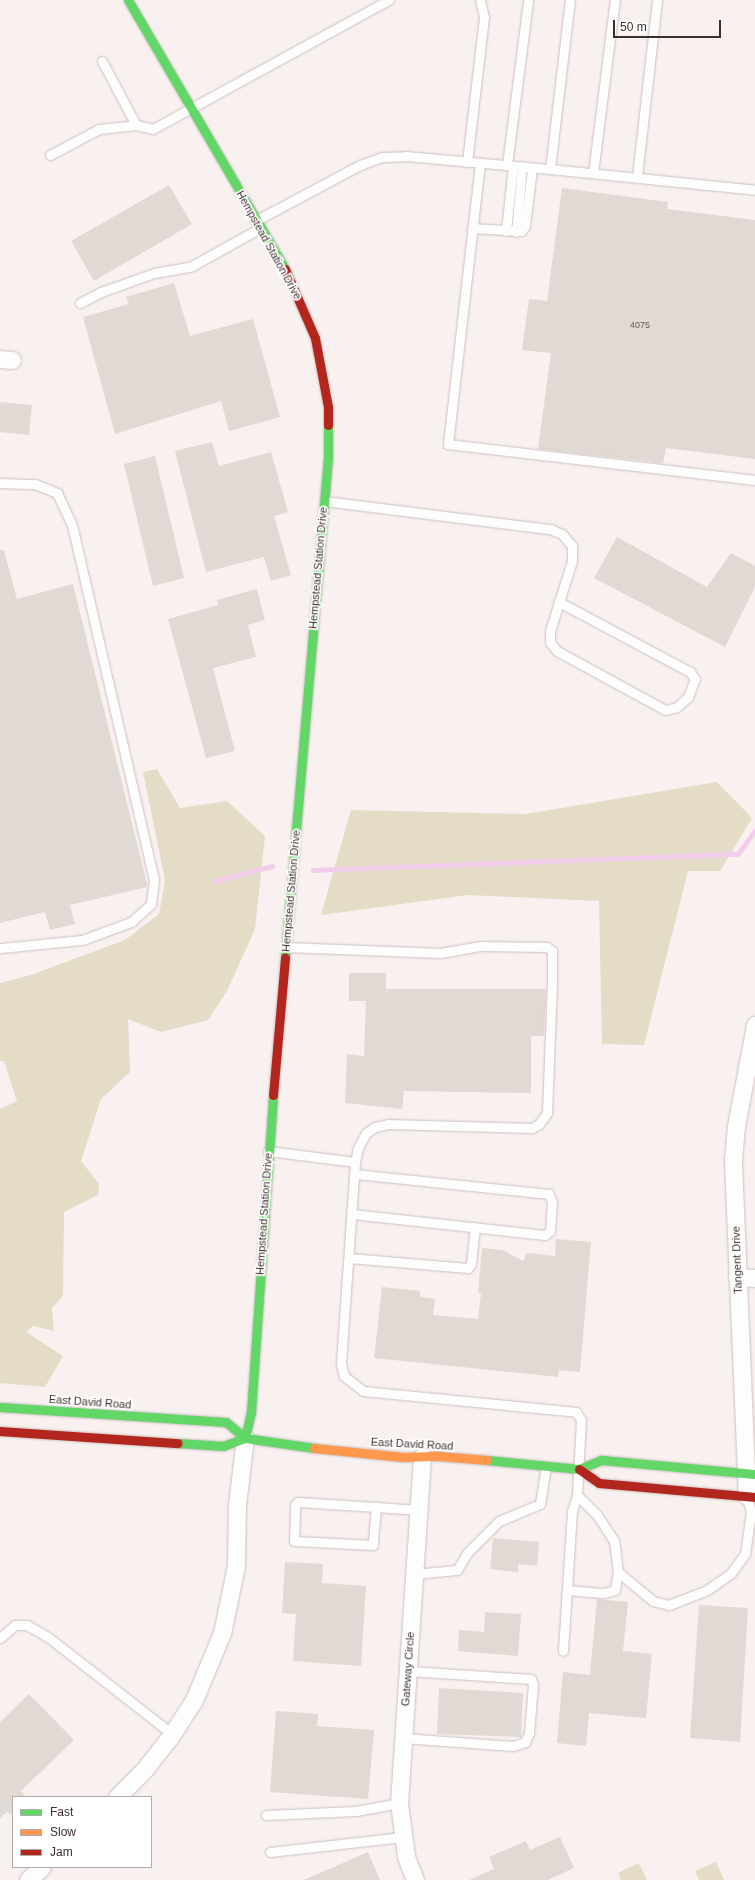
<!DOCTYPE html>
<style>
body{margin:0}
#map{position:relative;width:755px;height:1880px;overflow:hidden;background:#f8f1ef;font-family:Helvetica,sans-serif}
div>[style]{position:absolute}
.green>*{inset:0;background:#e4dcc6}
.stream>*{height:4.5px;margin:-2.25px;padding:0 2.25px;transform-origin:2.25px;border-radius:2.25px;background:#f2cdeb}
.building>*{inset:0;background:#e0d9d4}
.roads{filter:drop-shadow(0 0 1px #cac1bf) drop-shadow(0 0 1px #cac1bf)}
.lane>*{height:9px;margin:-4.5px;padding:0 4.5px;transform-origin:4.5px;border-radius:4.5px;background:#fefdfd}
.street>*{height:17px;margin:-8.5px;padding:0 8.5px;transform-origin:8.5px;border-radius:8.5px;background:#fefdfd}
.fast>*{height:9px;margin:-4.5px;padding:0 4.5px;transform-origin:4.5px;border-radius:4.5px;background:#63d668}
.slow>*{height:9px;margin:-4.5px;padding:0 4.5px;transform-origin:4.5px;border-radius:4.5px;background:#ff974d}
.jam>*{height:9px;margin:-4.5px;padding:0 4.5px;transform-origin:4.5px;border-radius:4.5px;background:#b3261e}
span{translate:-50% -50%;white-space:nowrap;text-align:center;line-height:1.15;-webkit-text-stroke:3.5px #fff;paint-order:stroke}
.number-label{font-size:9px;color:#665a57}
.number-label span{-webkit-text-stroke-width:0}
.street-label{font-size:11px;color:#3c2f2c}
.legend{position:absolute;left:12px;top:1796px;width:140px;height:72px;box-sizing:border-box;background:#fff;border:1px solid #b1acab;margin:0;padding:5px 7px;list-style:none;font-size:12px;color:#3c2f2c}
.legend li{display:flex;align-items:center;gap:8px;height:20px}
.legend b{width:20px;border:1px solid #b1acab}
.scale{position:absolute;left:613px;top:20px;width:108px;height:18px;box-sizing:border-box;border:2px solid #3c2f2c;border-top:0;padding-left:5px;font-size:12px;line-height:14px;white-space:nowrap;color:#3c2f2c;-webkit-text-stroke:3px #fff;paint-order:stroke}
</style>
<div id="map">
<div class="green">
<i style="clip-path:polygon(157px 769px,180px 808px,227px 801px,265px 836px,255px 929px,227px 991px,208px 1020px,161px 1032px,128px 1019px,130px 1072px,101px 1099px,81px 1161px,99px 1184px,98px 1195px,64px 1212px,63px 1296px,52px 1308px,54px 1331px,33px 1326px,26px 1332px,63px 1356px,45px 1387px,0 1383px,0 1109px,17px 1101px,4px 1061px,0 1061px,0 983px,31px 975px,125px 940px,159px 914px,165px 880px,143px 772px)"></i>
<i style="clip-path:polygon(717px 782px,752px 818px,720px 871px,688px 871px,644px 1045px,602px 1044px,599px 901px,468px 895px,321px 915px,351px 810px,526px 814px)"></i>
<i style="clip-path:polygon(716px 1862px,724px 1880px,699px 1880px,695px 1871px)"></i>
<i style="clip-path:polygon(639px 1863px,647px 1880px,621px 1880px,618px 1873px)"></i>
</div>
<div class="stream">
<i style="left:313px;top:870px;width:425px;rotate:-2.2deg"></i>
<i style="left:738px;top:854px;width:29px;rotate:-54deg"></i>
<i style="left:215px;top:881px;width:59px;rotate:-14.7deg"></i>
</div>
<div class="building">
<i style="clip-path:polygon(169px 185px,192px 224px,94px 281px,71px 241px)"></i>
<i style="clip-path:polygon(562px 188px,668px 202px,667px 209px,755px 220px,755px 459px,666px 448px,663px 463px,538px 449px,551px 353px,522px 350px,529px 299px,547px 301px)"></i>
<i style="clip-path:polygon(174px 283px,190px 336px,253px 319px,280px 417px,229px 431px,221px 401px,115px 434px,83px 317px,129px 304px,126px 297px)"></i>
<i style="clip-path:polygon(0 402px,32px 405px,29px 435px,0 432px)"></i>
<i style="clip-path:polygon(212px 442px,219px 466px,271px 452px,288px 512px,274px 516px,291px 575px,271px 581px,264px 557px,206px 572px,175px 451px)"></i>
<i style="clip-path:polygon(155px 456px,184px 578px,153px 586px,124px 464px)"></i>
<i style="clip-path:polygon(617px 537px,707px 587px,731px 553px,755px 566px,755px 587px,725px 647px,594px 578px)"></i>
<i style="clip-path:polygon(0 550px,4px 550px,17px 599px,73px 584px,147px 884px,147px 887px,70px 905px,75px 924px,50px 930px,45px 912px,0 923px)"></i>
<i style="clip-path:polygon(257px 589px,265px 620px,248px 625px,256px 657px,213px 668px,235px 751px,206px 758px,168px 619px,218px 605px,217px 600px)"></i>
<i style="clip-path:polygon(349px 973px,386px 973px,386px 989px,546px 989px,544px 1036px,531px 1036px,531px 1093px,404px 1091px,402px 1109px,345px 1103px,347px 1054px,364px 1056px,366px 1001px,349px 1001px)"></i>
<i style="clip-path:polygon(556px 1239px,591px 1242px,580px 1372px,559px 1370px,558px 1377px,374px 1358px,382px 1287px,420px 1291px,420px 1297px,435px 1299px,433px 1315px,478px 1319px,481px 1294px,478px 1292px,482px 1248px,503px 1250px,523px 1261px,527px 1253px,555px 1256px)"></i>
<i style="clip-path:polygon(493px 1538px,539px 1542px,537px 1566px,518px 1564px,518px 1572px,490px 1569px)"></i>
<i style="clip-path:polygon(285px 1562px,323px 1564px,322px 1583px,366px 1586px,361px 1666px,293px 1661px,296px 1614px,282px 1613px)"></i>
<i style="clip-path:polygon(597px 1599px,628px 1602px,623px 1651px,652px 1654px,646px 1718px,589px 1713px,586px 1746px,557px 1743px,563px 1672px,590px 1675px)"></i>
<i style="clip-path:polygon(699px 1605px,748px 1608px,740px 1742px,690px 1738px)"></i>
<i style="clip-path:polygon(485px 1612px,521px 1614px,518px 1656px,458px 1651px,459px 1630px,484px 1632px)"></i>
<i style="clip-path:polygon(439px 1688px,523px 1693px,521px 1737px,437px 1734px)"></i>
<i style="clip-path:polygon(29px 1694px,74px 1740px,21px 1791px,26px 1797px,13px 1797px,13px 1815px,7px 1812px,0 1818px,0 1722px)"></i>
<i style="clip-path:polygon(276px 1711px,318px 1714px,317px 1726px,374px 1730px,368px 1799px,270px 1792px)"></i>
<i style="clip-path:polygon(560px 1837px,574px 1868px,548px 1880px,469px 1880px,494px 1869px,489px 1857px,526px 1841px,530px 1850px)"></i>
<i style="clip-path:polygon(368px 1852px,380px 1880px,304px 1880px)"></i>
</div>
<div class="roads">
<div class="lane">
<i style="left:102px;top:61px;width:72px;rotate:62deg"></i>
<i style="left:50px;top:155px;width:55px;rotate:-28deg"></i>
<i style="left:99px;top:129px;width:37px;rotate:-6deg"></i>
<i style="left:136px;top:125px;width:17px;rotate:13deg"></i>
<i style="left:153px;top:129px;width:269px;rotate:-28.7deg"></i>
<i style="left:467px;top:162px;width:146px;rotate:-83.3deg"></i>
<i style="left:484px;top:17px;width:17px;rotate:-103deg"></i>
<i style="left:480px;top:163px;width:283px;rotate:96.5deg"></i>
<i style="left:448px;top:444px;width:309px;rotate:6.7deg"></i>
<i style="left:507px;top:165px;width:166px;rotate:-82.7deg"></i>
<i style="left:550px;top:169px;width:170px;rotate:-83.3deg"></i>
<i style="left:593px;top:173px;width:174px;rotate:-82.8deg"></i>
<i style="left:637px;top:176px;width:177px;rotate:-83.5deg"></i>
<i style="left:255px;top:221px;width:119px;rotate:-28.1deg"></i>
<i style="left:360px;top:165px;width:23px;rotate:-20deg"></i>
<i style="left:382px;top:157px;width:24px;rotate:-2deg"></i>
<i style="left:406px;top:156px;width:145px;rotate:5.2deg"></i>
<i style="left:550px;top:169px;width:206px;rotate:5.8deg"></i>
<i style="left:472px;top:228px;width:49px;rotate:3.5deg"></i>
<i style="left:521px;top:231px;width:6px;rotate:-51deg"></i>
<i style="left:525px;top:226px;width:59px;rotate:-83.2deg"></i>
<i style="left:506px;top:231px;width:65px;rotate:-83.9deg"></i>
<i style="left:516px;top:232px;width:66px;rotate:-84.8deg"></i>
<i style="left:80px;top:303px;width:24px;rotate:-28deg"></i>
<i style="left:101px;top:292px;width:56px;rotate:-19.7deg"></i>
<i style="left:154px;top:273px;width:39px;rotate:-10deg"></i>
<i style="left:192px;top:266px;width:78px;rotate:-29.2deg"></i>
<i style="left:0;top:483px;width:35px;rotate:2deg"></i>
<i style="left:35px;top:484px;width:24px;rotate:22deg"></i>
<i style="left:57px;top:493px;width:35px;rotate:65deg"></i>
<i style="left:72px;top:525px;width:363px;rotate:77deg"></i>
<i style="left:154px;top:879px;width:25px;rotate:97deg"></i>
<i style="left:151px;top:904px;width:27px;rotate:138deg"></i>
<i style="left:131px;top:922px;width:52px;rotate:159.8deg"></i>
<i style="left:82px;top:940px;width:82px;rotate:174.4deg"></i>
<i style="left:324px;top:501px;width:228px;rotate:7.1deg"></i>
<i style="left:550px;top:529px;width:13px;rotate:23deg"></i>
<i style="left:562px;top:534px;width:16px;rotate:50deg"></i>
<i style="left:572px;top:546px;width:15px;rotate:90deg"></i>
<i style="left:572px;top:561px;width:43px;rotate:107.6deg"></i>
<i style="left:559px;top:602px;width:30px;rotate:107deg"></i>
<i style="left:550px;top:631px;width:11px;rotate:90deg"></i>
<i style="left:550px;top:642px;width:11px;rotate:52deg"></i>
<i style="left:557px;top:651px;width:123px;rotate:28.6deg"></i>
<i style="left:665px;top:710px;width:12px;rotate:-14deg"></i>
<i style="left:677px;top:707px;width:15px;rotate:-42deg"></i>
<i style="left:688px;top:697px;width:19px;rotate:-69deg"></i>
<i style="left:695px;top:679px;width:9px;rotate:-126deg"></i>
<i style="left:690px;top:672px;width:149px;rotate:-151.9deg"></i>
<i style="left:268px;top:1151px;width:88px;rotate:7.2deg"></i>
<i style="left:355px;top:1162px;width:14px;rotate:-78deg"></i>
<i style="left:358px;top:1148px;width:17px;rotate:-62deg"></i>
<i style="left:366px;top:1133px;width:11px;rotate:-34deg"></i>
<i style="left:375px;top:1127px;width:13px;rotate:-13deg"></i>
<i style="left:388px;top:1124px;width:144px;rotate:1.6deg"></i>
<i style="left:532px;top:1128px;width:8px;rotate:-30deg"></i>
<i style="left:539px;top:1124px;width:14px;rotate:-54deg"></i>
<i style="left:547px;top:1113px;width:130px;rotate:-87.8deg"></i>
<i style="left:552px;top:983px;width:32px;rotate:-90deg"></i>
<i style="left:552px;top:951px;width:6px;rotate:-141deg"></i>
<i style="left:547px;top:947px;width:67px;rotate:-179.1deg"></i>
<i style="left:480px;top:946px;width:40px;rotate:170deg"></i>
<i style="left:441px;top:953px;width:155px;rotate:-177.8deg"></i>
<i style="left:355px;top:1162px;width:202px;rotate:94deg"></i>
<i style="left:341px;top:1364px;width:12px;rotate:76deg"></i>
<i style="left:344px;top:1376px;width:24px;rotate:38deg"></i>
<i style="left:363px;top:1391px;width:214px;rotate:5.6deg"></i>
<i style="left:576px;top:1412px;width:9px;rotate:58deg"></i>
<i style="left:581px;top:1420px;width:75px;rotate:93.1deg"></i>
<i style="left:577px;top:1495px;width:17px;rotate:107deg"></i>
<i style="left:572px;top:1511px;width:140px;rotate:93.7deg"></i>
<i style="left:352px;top:1214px;width:194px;rotate:6.2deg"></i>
<i style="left:545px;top:1235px;width:6px;rotate:-39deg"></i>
<i style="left:550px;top:1231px;width:29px;rotate:-86deg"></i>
<i style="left:552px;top:1202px;width:9px;rotate:-111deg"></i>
<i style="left:549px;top:1194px;width:196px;rotate:-174.1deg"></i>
<i style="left:349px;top:1258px;width:119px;rotate:4.8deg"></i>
<i style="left:468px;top:1268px;width:5px;rotate:-53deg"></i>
<i style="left:471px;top:1264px;width:37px;rotate:-84deg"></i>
<i style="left:376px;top:1507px;width:38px;rotate:95deg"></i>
<i style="left:373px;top:1545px;width:79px;rotate:-177.1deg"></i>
<i style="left:294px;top:1541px;width:36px;rotate:-88deg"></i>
<i style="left:295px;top:1505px;width:4px;rotate:-45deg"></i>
<i style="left:298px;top:1502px;width:78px;rotate:3.7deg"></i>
<i style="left:376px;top:1507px;width:43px;rotate:4deg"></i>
<i style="left:618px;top:1572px;width:45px;rotate:39.6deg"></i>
<i style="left:653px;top:1601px;width:16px;rotate:14deg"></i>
<i style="left:669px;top:1605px;width:41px;rotate:-21.5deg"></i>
<i style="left:707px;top:1590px;width:29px;rotate:-35deg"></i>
<i style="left:731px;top:1573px;width:24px;rotate:-54deg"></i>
<i style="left:745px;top:1554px;width:42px;rotate:-81.9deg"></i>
<i style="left:751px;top:1512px;width:16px;rotate:-105deg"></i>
<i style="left:414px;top:1574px;width:43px;rotate:-5.3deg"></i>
<i style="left:457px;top:1570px;width:21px;rotate:-59deg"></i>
<i style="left:468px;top:1552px;width:44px;rotate:-45deg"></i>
<i style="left:499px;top:1521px;width:44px;rotate:-22.5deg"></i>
<i style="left:540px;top:1504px;width:38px;rotate:-81deg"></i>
<i style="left:567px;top:1590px;width:37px;rotate:5deg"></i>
<i style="left:604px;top:1593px;width:11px;rotate:-15deg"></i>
<i style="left:615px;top:1590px;width:18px;rotate:-81deg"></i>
<i style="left:618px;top:1572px;width:31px;rotate:-97deg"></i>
<i style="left:614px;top:1541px;width:31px;rotate:-123deg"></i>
<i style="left:597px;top:1515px;width:28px;rotate:-135deg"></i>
<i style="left:0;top:1638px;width:20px;rotate:-41deg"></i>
<i style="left:15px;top:1625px;width:12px"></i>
<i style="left:27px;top:1625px;width:24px;rotate:30deg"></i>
<i style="left:48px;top:1637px;width:157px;rotate:38deg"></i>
<i style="left:403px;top:1738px;width:110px;rotate:4.2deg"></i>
<i style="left:513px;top:1746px;width:13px;rotate:-18deg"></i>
<i style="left:525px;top:1742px;width:10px;rotate:-66deg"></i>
<i style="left:529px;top:1733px;width:49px;rotate:-85.3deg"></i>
<i style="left:533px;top:1684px;width:5px;rotate:-112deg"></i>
<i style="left:531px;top:1679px;width:123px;rotate:-176.3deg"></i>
<i style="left:266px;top:1815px;width:90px;rotate:-2.5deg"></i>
<i style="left:356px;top:1811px;width:44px;rotate:-10.5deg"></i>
<i style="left:270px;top:1852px;width:133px;rotate:-6.5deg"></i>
</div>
<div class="street">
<i style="left:0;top:359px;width:12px;rotate:5deg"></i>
<i style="left:737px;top:1277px;width:18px;rotate:3deg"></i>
<i style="left:747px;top:1496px;width:336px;rotate:-92.4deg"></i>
<i style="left:733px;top:1160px;width:34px;rotate:-85deg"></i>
<i style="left:736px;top:1126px;width:103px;rotate:-79.3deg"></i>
<i style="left:117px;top:1797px;width:38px;rotate:-45deg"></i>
<i style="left:144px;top:1770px;width:42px;rotate:-51.8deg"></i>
<i style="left:170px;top:1737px;width:44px;rotate:-57deg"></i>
<i style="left:194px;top:1700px;width:73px;rotate:-67.3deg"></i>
<i style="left:222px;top:1633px;width:68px;rotate:-78.2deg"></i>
<i style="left:236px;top:1566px;width:61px;rotate:-89.1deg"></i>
<i style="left:237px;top:1505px;width:67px;rotate:-83.2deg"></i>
<i style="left:28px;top:1880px;width:19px;rotate:-43deg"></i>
<i style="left:415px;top:1880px;width:26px;rotate:-111deg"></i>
<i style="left:406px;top:1856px;width:53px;rotate:-97.5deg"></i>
<i style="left:399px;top:1803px;width:347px;rotate:-86.2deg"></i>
</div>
<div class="fast">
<i style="left:128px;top:0;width:311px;rotate:59.7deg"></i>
<i style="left:285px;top:958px;width:503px;rotate:-85.09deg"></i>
<i style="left:328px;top:457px;width:32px;rotate:-90deg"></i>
<i style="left:0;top:1407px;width:226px;rotate:3.8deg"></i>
<i style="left:226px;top:1422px;width:25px;rotate:40deg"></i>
<i style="left:245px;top:1438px;width:70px;rotate:8.2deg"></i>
<i style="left:245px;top:1438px;width:27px;rotate:-77deg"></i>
<i style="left:251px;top:1412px;width:318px;rotate:-86deg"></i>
<i style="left:178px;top:1443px;width:45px;rotate:3.8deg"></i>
<i style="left:223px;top:1446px;width:23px;rotate:-20deg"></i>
<i style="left:487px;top:1460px;width:92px;rotate:5.6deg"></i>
<i style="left:579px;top:1469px;width:24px;rotate:-22deg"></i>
<i style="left:601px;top:1460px;width:155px;rotate:5.2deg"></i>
</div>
<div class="slow">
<i style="left:314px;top:1448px;width:89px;rotate:5.8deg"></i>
<i style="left:403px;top:1457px;width:36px;rotate:-2deg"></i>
<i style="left:439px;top:1456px;width:48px;rotate:4.8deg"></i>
</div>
<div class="jam">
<i style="left:285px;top:269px;width:75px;rotate:66.5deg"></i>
<i style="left:315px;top:338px;width:70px;rotate:79.3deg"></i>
<i style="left:328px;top:407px;width:18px;rotate:90deg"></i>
<i style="left:273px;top:1095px;width:138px;rotate:-85deg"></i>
<i style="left:0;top:1431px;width:178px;rotate:3.9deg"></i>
<i style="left:579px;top:1469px;width:24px;rotate:35deg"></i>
<i style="left:599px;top:1483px;width:157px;rotate:5.1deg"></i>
</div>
</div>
<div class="number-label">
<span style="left:640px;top:325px">4075</span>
</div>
<div class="street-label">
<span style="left:269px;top:245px;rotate:61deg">Hempstead Station Drive</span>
<span style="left:318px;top:568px;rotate:-85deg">Hempstead Station Drive</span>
<span style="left:291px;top:891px;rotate:-85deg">Hempstead Station Drive</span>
<span style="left:264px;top:1214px;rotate:-86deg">Hempstead Station Drive</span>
<span style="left:737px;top:1260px;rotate:-92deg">Tangent Drive</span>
<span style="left:90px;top:1402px;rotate:4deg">East David Road</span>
<span style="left:412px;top:1444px;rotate:3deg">East David Road</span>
<span style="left:408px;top:1669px;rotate:-86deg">Gateway Circle</span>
</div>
<ul class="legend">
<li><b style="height:5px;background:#63d668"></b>Fast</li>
<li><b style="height:5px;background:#ff974d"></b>Slow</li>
<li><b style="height:5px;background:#b3261e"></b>Jam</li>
</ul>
<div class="scale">50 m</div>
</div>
